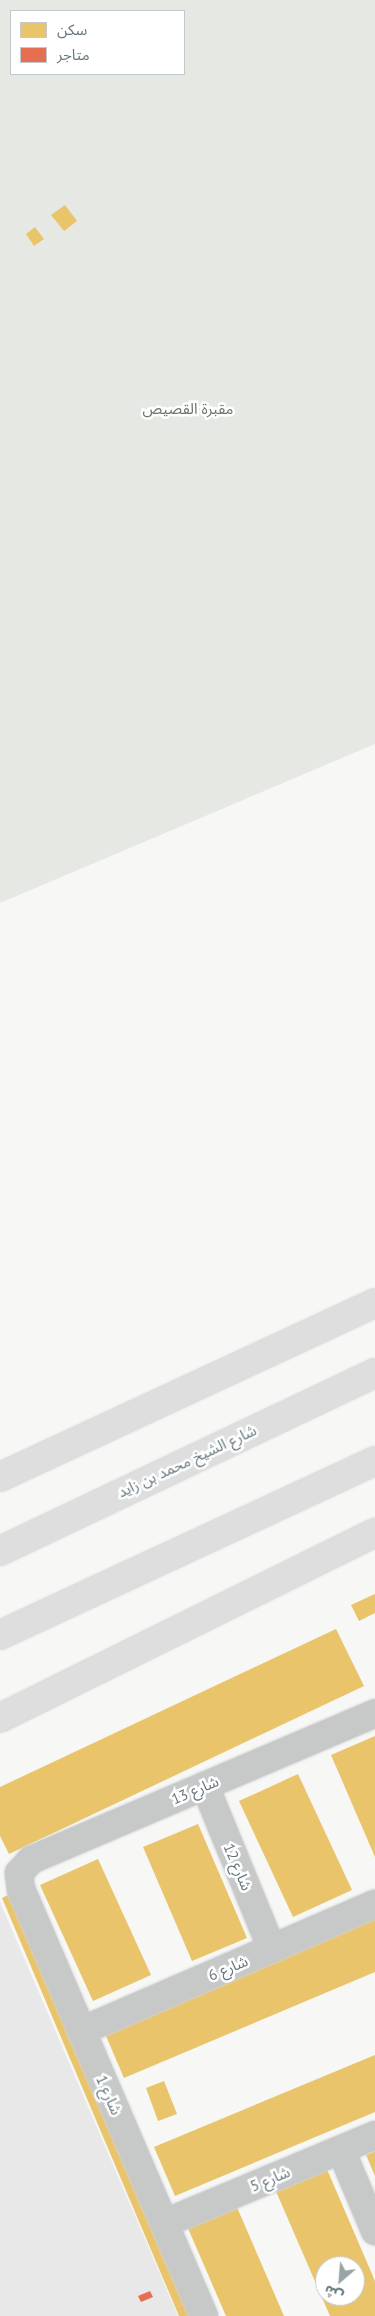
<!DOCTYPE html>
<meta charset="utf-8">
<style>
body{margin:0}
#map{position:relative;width:375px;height:2316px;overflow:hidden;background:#f7f7f6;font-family:"PT Sans","Noto Sans Arabic",sans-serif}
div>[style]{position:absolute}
.built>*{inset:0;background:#e7e8e7}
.green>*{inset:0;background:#e6e8e4}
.homes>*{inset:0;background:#e9c46a}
.shops>*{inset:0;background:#e76f51}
.roads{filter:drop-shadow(0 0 1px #d2d3d3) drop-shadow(0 0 1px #d2d3d3)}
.minor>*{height:28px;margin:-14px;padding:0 14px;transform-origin:14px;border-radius:14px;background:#c7c9c9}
.highway>*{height:28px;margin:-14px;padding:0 14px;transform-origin:14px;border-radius:14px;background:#dedede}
span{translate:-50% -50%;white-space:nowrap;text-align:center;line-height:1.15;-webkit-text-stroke:5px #fff;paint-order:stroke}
.park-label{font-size:15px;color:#697763}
.street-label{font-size:15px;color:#65777e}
.legend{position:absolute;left:10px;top:10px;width:175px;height:65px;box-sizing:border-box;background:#fff;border:1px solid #c1c9cb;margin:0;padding:6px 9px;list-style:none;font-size:15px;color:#65777e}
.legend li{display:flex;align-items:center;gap:10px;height:25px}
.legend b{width:25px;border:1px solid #c1c9cb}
.north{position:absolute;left:315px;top:2256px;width:50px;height:50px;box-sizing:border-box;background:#fff;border:1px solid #c1c9cb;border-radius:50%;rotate:207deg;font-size:14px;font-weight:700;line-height:20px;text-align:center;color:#65777e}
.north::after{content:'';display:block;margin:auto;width:18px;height:22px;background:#98a4a8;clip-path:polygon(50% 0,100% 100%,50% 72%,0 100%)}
</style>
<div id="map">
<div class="built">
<i style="clip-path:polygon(0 1902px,178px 2316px,0 2316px)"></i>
</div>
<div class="green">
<i style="clip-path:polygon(evenodd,0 0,375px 0,375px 744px,0 903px,0 0,11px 11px,184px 11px,184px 74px,11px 74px,11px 11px)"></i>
</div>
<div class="homes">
<i style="clip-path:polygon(65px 205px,77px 221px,64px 231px,51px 215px)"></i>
<i style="clip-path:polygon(35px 227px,44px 239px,34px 246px,26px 234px)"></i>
<i style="clip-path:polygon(375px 1594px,375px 1613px,359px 1621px,351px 1605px)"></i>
<i style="clip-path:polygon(336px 1629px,364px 1686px,9px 1854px,0 1836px,0 1787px)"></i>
<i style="clip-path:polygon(375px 1736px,375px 1857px,331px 1755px)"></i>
<i style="clip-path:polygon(298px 1774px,352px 1890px,293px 1917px,239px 1801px)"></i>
<i style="clip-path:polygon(198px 1824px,247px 1938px,192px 1961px,143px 1847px)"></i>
<i style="clip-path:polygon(98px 1859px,151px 1975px,93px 2001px,40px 1885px)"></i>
<i style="clip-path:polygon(14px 1892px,194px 2316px,179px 2316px,2px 1898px)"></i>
<i style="clip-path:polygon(375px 1914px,375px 1972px,124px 2078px,103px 2029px)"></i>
<i style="clip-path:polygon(375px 2055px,375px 2112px,175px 2196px,154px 2147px)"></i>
<i style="clip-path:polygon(164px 2081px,177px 2114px,158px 2121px,146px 2088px)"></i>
<i style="clip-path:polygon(375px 2151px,375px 2176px,366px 2155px)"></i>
<i style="clip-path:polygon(evenodd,326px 2167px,375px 2281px,375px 2316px,330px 2316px,275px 2189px,326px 2167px,325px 2266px,355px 2266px,355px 2296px,325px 2296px,325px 2266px)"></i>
<i style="clip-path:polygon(236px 2205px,284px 2316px,226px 2316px,187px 2226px)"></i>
</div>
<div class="shops">
<i style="clip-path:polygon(150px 2291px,153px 2297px,141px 2302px,138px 2296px)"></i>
</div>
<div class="roads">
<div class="minor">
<i style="left:205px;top:1786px;width:176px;rotate:67.7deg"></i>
<i style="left:81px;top:2031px;width:320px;rotate:-23.4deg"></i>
<i style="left:341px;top:2150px;width:88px;rotate:67.2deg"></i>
<i style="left:165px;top:2223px;width:228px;rotate:-22.7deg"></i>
<i style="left:204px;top:2316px;width:464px;rotate:-113.2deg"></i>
<i style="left:21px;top:1890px;width:17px;rotate:-97deg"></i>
<i style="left:19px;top:1873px;width:18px;rotate:-47deg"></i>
<i style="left:31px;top:1860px;width:374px;rotate:-23.1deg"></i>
</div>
<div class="highway">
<i style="left:0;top:1477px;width:413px;rotate:-24.9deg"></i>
<i style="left:0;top:1551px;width:415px;rotate:-25.4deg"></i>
<i style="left:0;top:1635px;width:413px;rotate:-24.9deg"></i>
<i style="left:0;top:1718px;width:418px;rotate:-26.3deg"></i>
</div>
</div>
<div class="park-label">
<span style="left:188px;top:409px">مقبرة القصيص</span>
</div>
<div class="street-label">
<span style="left:187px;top:1461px;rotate:-25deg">شارع الشيخ محمد بن زايد</span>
<span style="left:195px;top:1790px;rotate:-23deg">شارع 13</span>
<span style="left:238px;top:1867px;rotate:67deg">شارع 12</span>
<span style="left:228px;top:1968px;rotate:-23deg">شارع 6</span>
<span style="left:109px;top:2095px;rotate:66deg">شارع 1</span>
<span style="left:270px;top:2179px;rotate:-23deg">شارع 5</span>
</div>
<ul class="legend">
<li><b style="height:14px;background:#e9c46a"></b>سكن</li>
<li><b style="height:14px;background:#e76f51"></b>متاجر</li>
</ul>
<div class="north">ش</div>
</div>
